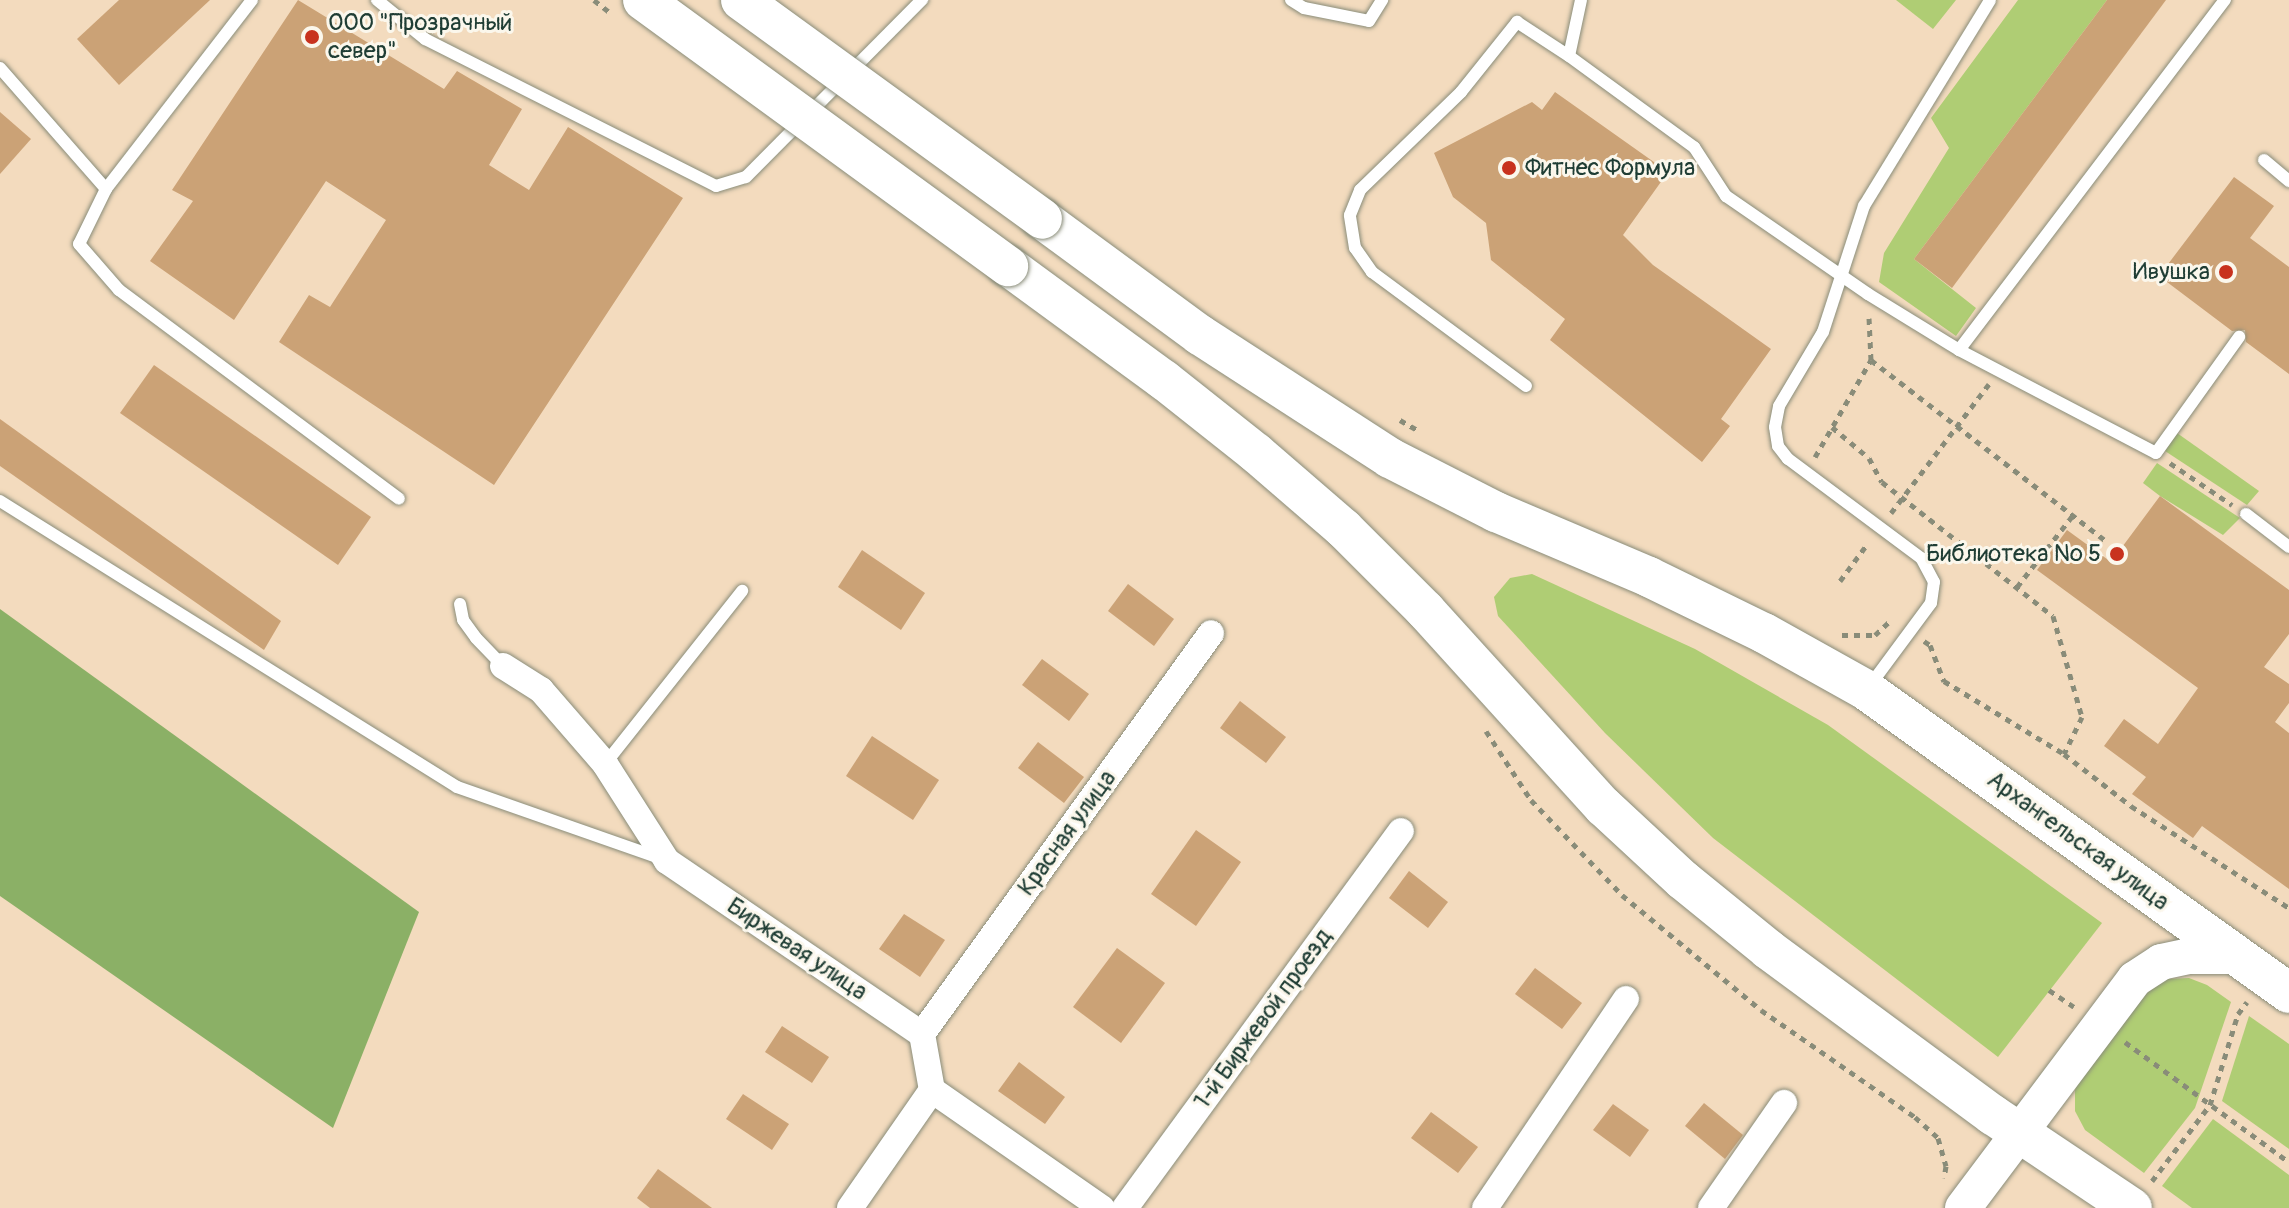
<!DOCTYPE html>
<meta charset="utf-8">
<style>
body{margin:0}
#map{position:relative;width:2289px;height:1208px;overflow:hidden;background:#f3dbbe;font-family:Pangolin,sans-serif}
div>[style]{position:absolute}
.green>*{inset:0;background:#afcd74}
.forest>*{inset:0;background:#8bb066}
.building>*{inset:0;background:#cba276}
.path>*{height:5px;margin-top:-2.5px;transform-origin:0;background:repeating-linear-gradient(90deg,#898c79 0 6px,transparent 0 12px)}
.roads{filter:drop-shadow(0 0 2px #898c79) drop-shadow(0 0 2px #898c79)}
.service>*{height:12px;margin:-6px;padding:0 6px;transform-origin:6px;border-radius:6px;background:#fff}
.minor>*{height:26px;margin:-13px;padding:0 13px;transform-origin:13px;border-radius:13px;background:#fff}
.secondary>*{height:36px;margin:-18px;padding:0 18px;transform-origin:18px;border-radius:18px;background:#fff}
.primary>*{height:40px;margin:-20px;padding:0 20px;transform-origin:20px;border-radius:20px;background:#fff}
.path-bridge>*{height:5px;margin-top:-2.5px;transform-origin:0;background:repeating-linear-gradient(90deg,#898c79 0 6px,transparent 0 12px)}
.bridges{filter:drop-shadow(0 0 2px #898c79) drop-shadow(0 0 2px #898c79)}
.primary-bridge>*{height:40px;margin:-20px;padding:0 20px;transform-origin:20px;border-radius:20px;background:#fff}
.dots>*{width:22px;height:22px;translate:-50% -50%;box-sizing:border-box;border:4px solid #fbf7ec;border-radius:50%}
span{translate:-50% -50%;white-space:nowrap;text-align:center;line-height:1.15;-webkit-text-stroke:6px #fbf7ec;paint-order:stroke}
.poi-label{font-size:24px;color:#1f3d34}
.left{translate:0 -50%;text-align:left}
.right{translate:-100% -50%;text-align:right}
.street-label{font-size:24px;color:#1f3d34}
</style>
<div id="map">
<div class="green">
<i style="clip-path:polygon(1896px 0,1956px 0,1933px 29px)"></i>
<i style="clip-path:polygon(2018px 0,2107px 0,1914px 259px,1976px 308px,1956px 336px,1879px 282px,1884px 253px,1949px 148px,1931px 118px)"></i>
<i style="clip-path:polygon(2177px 433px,2259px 491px,2247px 505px,2165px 451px)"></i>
<i style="clip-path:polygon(2157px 463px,2240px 518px,2223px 535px,2160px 496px,2143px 483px)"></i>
<i style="clip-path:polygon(1532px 574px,1695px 649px,1828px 725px,2102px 923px,1998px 1057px,1713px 838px,1605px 733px,1498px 616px,1494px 597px,1510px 578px)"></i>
<i style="clip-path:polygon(2189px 978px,2207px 985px,2231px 1002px,2195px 1108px,2144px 1173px,2085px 1130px,2075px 1111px,2075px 1090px,2082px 1072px,2148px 992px,2167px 979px)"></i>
<i style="clip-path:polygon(2249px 1016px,2289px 1044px,2289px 1149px,2222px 1101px)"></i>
<i style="clip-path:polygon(2213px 1119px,2289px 1175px,2289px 1208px,2192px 1208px,2162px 1186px)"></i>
</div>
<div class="forest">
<i style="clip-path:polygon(0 609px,419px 912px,333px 1128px,0 896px)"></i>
</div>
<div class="building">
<i style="clip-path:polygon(119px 0,210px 0,119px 85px,77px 39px)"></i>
<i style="clip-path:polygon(298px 0,444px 89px,457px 71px,522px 109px,489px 165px,529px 190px,568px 127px,683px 198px,494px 485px,279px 342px,309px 295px,330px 307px,386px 220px,326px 181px,234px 320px,150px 261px,193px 201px,172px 190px)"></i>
<i style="clip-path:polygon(2107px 0,2166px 0,1952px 288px,1914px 259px)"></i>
<i style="clip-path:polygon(1555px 92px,1668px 172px,1623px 235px,1653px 265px,1771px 349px,1721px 419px,1730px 426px,1702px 462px,1550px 340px,1565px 319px,1491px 260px,1486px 223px,1453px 197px,1434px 153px,1532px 102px,1542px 110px)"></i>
<i style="clip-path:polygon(0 112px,31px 139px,0 174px)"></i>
<i style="clip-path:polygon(2234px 177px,2274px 206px,2250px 238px,2289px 267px,2289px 374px,2246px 342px,2245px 330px,2232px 331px,2159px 276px)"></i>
<i style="clip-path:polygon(154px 365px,371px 517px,338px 565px,120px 413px)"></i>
<i style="clip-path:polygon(0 419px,281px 621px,264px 650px,0 466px)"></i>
<i style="clip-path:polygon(2160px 496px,2289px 590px,2289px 634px,2264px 667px,2289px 684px,2289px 703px,2275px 722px,2289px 733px,2289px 889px,2202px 826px,2193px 838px,2132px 794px,2146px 777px,2104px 746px,2124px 719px,2158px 744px,2198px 688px,2037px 570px,2067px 530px,2111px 562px)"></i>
<i style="clip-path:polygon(862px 550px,925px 593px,901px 630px,838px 587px)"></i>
<i style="clip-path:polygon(1128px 584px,1174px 619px,1154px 646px,1108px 611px)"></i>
<i style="clip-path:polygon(1042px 659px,1089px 694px,1069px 721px,1022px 685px)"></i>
<i style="clip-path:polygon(1240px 701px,1286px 737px,1266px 763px,1220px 728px)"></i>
<i style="clip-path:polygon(872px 736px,939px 780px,913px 820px,846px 776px)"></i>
<i style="clip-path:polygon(1038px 742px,1084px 777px,1064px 803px,1018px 768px)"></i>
<i style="clip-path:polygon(1196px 830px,1241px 862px,1196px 926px,1151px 894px)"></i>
<i style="clip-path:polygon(1409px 871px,1448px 902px,1428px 928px,1389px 898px)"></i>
<i style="clip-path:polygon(904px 914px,945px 940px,920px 977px,879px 949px)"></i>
<i style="clip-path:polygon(1117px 948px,1165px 983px,1121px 1043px,1073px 1007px)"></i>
<i style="clip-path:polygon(1535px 968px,1582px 1003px,1562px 1029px,1515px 994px)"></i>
<i style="clip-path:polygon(782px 1026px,829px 1057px,812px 1083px,765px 1052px)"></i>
<i style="clip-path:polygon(1019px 1062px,1065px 1097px,1045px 1124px,998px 1091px)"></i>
<i style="clip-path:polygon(743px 1094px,789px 1124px,772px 1150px,726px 1119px)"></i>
<i style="clip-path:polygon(1704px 1103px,1743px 1135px,1725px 1159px,1685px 1126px)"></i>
<i style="clip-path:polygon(1613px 1104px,1649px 1130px,1630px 1157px,1593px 1130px)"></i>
<i style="clip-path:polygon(1431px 1112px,1478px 1147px,1458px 1173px,1411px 1138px)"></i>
<i style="clip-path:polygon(658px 1169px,712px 1208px,650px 1208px,637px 1198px)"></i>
</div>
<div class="path">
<i style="left:1871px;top:360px;width:295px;rotate:37.6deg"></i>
<i style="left:1400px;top:420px;width:22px;rotate:30deg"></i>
<i style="left:1832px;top:427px;width:48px;rotate:40deg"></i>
<i style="left:1869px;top:458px;width:27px;rotate:62deg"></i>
<i style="left:1882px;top:482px;width:217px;rotate:38.1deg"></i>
<i style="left:2053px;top:616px;width:105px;rotate:74deg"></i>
<i style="left:2082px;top:717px;width:41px;rotate:115.9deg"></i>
<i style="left:2064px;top:754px;width:85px;rotate:37.8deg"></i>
<i style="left:2131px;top:806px;width:188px;rotate:32.8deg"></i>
<i style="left:1815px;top:457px;width:112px;rotate:-60deg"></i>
<i style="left:1871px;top:360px;width:42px;rotate:-92.7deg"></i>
<i style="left:2170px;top:463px;width:75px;rotate:34.1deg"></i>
<i style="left:1891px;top:513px;width:162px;rotate:-52.8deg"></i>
<i style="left:1840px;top:581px;width:47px;rotate:-53.6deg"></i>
<i style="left:2017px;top:587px;width:91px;rotate:-52.1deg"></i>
<i style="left:1842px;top:635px;width:33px"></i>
<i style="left:1875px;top:635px;width:21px;rotate:-43deg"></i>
<i style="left:1924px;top:641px;width:7px;rotate:34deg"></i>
<i style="left:1930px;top:645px;width:39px;rotate:69deg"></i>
<i style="left:1944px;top:681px;width:140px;rotate:31.3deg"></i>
<i style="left:1486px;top:731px;width:82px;rotate:56.9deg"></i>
<i style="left:1531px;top:800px;width:132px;rotate:46.2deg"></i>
<i style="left:1622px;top:895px;width:180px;rotate:39.6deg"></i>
<i style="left:1761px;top:1010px;width:188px;rotate:34.8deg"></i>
<i style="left:1915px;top:1117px;width:31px;rotate:42deg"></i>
<i style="left:1938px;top:1138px;width:29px;rotate:74deg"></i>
<i style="left:1946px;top:1166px;width:12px;rotate:99deg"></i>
<i style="left:2049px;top:990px;width:30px;rotate:34deg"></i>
<i style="left:2125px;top:1042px;width:203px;rotate:36.2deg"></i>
<i style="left:2152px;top:1181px;width:96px;rotate:-52.7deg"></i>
<i style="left:2210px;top:1105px;width:95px;rotate:-72.9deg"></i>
<i style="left:2238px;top:1014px;width:15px;rotate:-53deg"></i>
</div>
<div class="roads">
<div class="service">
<i style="left:252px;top:0;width:239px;rotate:127.7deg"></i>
<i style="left:106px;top:189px;width:61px;rotate:116.1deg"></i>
<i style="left:79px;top:244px;width:61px;rotate:49deg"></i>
<i style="left:119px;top:290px;width:349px;rotate:36.7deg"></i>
<i style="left:377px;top:0;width:62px;rotate:39.1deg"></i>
<i style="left:425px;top:39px;width:326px;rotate:26.8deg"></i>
<i style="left:716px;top:186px;width:31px;rotate:-17deg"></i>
<i style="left:746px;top:177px;width:250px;rotate:-45.2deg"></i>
<i style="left:1291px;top:0;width:15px;rotate:32deg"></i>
<i style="left:1304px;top:8px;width:66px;rotate:11.3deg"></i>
<i style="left:1369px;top:21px;width:25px;rotate:-58deg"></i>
<i style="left:1581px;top:0;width:57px;rotate:102.1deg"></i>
<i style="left:1569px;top:56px;width:155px;rotate:36.1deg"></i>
<i style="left:1694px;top:147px;width:59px;rotate:56.9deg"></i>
<i style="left:1726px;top:196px;width:173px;rotate:34.6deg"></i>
<i style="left:1868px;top:294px;width:107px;rotate:31.6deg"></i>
<i style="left:1959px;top:350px;width:440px;rotate:-52.8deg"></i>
<i style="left:0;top:68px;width:161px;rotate:48.8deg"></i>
<i style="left:2264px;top:160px;width:33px;rotate:40deg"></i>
<i style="left:1959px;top:350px;width:222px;rotate:27.6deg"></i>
<i style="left:2156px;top:453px;width:143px;rotate:-54.4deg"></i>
<i style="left:1526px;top:386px;width:192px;rotate:-143.5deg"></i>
<i style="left:1372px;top:272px;width:29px;rotate:-125deg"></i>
<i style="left:1355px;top:248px;width:33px;rotate:-99deg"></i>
<i style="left:1350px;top:215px;width:27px;rotate:-68deg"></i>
<i style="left:1360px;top:190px;width:141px;rotate:-44.1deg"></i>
<i style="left:1461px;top:92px;width:90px;rotate:-51.3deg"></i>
<i style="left:1517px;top:22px;width:62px;rotate:33.2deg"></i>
<i style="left:0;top:501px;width:539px;rotate:32.04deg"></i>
<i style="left:457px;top:787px;width:215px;rotate:19.3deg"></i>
<i style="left:2246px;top:514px;width:54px;rotate:37.5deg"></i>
<i style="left:460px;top:604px;width:16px;rotate:79deg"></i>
<i style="left:463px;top:620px;width:22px;rotate:54deg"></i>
<i style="left:476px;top:638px;width:39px;rotate:46deg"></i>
<i style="left:1871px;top:684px;width:101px;rotate:-53.5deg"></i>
<i style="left:1931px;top:603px;width:21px;rotate:-82deg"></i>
<i style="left:1934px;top:582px;width:27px;rotate:-118deg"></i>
<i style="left:1921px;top:558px;width:166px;rotate:-143.3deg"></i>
<i style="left:1788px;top:459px;width:16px;rotate:-128deg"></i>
<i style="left:1778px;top:446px;width:19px;rotate:-99deg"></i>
<i style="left:1775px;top:427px;width:21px;rotate:-79deg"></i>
<i style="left:1779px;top:406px;width:86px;rotate:-59.3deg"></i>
<i style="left:1823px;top:332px;width:133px;rotate:-72deg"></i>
<i style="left:1864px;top:206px;width:241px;rotate:-58.5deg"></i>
<i style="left:605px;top:764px;width:221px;rotate:-51.6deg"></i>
</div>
<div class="minor">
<i style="left:503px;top:666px;width:45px;rotate:32.3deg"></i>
<i style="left:541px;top:690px;width:98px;rotate:49.1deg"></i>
<i style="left:605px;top:764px;width:115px;rotate:57.4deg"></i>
<i style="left:667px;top:861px;width:308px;rotate:34.2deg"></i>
<i style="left:922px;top:1034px;width:57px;rotate:79.9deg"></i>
<i style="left:932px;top:1090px;width:207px;rotate:34.8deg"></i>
<i style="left:922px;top:1034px;width:494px;rotate:-54.2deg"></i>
<i style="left:850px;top:1208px;width:144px;rotate:-55.2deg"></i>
<i style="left:1125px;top:1208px;width:467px;rotate:-53.8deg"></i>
<i style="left:1485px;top:1208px;width:252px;rotate:-56deg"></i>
<i style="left:1711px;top:1208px;width:128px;rotate:-55.2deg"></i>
</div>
<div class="secondary">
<i style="left:1963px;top:1208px;width:286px;rotate:-53.1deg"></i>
<i style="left:2135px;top:979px;width:31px;rotate:-33deg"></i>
<i style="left:2161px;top:962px;width:30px;rotate:-12deg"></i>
<i style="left:2190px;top:956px;width:48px"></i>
</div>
<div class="primary">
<i style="left:1042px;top:219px;width:196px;rotate:36.3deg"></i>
<i style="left:1200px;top:335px;width:226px;rotate:32.9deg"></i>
<i style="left:1390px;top:458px;width:119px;rotate:27deg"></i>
<i style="left:1496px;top:512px;width:166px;rotate:23deg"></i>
<i style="left:1649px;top:577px;width:128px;rotate:26deg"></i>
<i style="left:1764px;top:633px;width:117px;rotate:29.2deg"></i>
<i style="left:1866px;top:690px;width:520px;rotate:35.61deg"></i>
<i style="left:1008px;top:266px;width:193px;rotate:36.2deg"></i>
<i style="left:1164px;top:380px;width:117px;rotate:38.4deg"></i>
<i style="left:1256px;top:453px;width:116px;rotate:40.8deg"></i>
<i style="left:1344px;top:529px;width:115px;rotate:45deg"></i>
<i style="left:1425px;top:610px;width:265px;rotate:47.8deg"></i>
<i style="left:1603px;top:806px;width:109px;rotate:42.8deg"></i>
<i style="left:1683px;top:880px;width:111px;rotate:39.1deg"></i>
<i style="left:1769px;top:950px;width:278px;rotate:36.4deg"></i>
<i style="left:1993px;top:1115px;width:167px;rotate:33.8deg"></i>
</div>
</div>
<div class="path-bridge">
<i style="left:594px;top:0;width:23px;rotate:38deg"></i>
</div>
<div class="bridges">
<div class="primary-bridge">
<i style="left:643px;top:0;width:452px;rotate:36.1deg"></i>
<i style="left:741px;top:0;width:372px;rotate:36deg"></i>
</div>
</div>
<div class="dots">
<i style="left:312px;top:37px;background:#c8321e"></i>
<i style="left:1509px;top:168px;background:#c8321e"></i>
<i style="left:2226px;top:272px;background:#c8321e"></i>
<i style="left:2117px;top:554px;background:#c8321e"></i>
</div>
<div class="poi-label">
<span class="left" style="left:328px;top:37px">ООО "Прозрачный<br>север"</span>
<span class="left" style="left:1525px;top:168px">Фитнес Формула</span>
<span class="right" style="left:2210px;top:272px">Ивушка</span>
<span class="right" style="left:2101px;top:554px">Библиотека № 5</span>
</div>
<div class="street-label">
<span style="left:1067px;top:833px;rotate:-54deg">Красная улица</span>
<span style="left:2078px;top:841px;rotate:36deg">Архангельская улица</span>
<span style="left:797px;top:949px;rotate:34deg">Биржевая улица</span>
<span style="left:1263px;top:1019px;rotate:-54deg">1-й Биржевой проезд</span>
</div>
</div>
